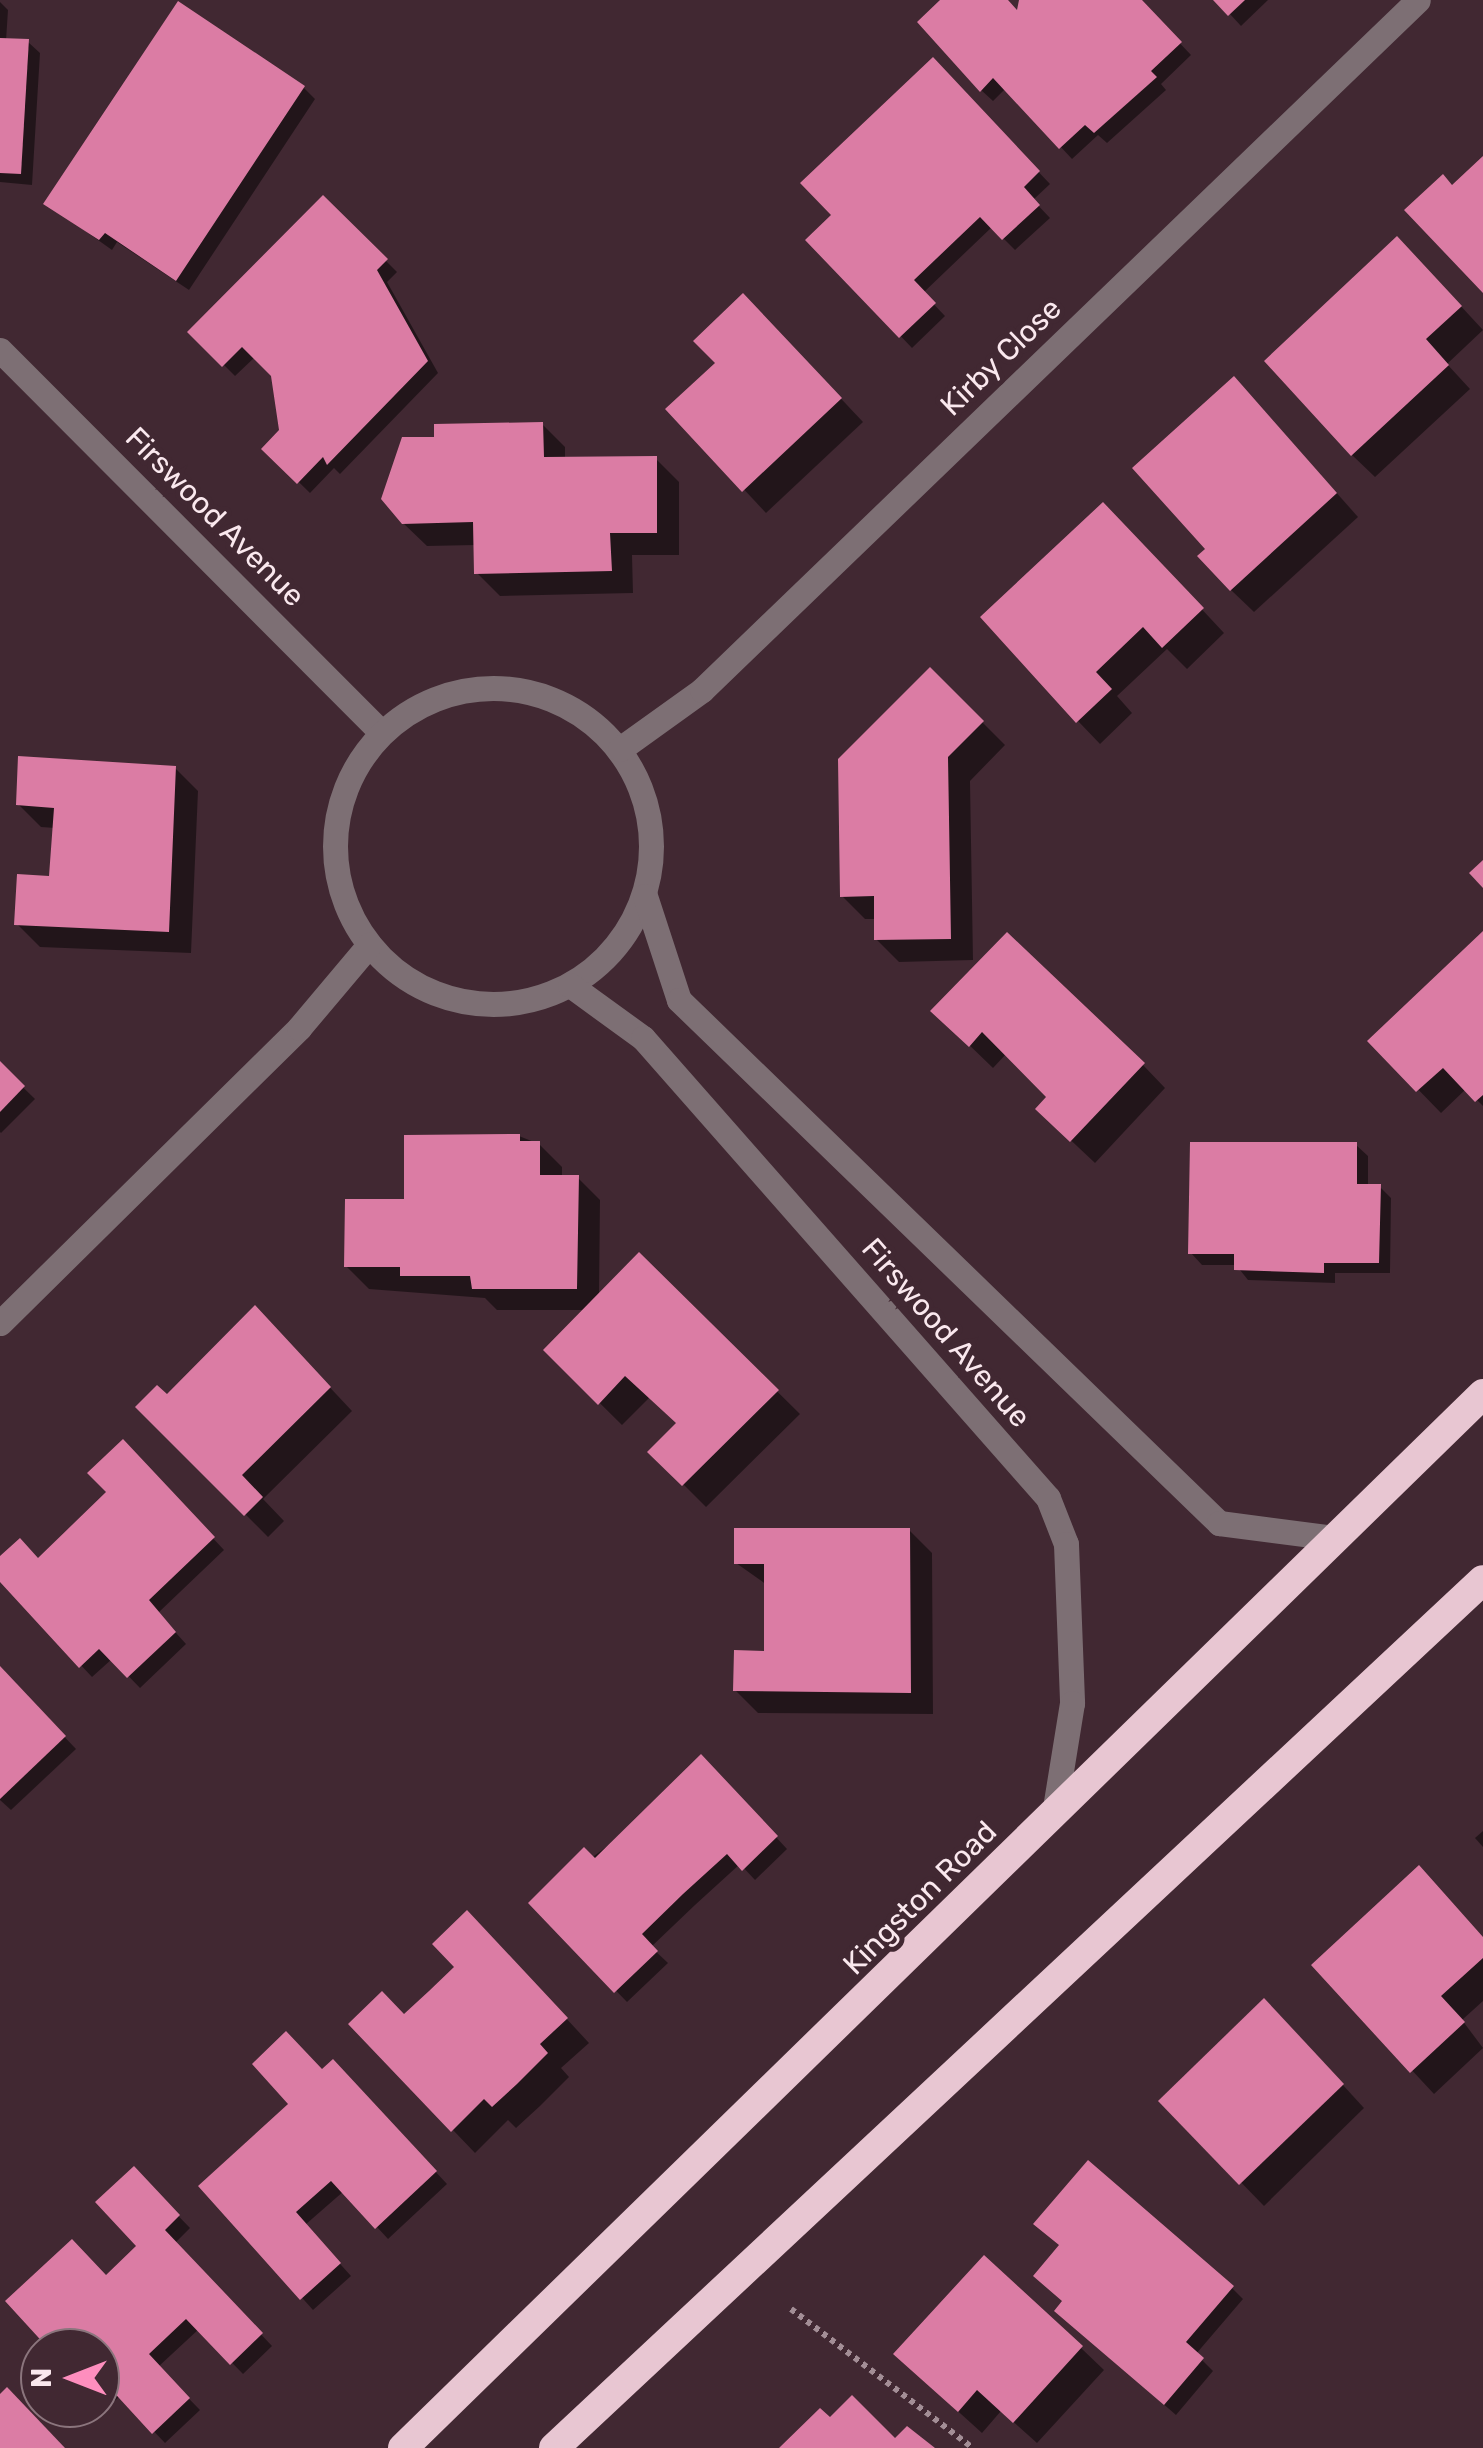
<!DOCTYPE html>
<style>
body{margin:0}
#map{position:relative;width:1483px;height:2448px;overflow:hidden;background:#412832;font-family:Rubik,sans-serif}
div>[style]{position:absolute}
.shadow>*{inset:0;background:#0007}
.building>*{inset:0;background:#db7ca4}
.path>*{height:6px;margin-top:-3px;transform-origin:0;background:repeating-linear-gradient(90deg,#a38e96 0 5px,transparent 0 10px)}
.minor>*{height:25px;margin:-12.5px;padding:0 12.5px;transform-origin:12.5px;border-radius:12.5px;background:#7d6f74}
.minor>.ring{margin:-12.5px;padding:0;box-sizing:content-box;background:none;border:25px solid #7d6f74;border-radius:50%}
.highway>*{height:30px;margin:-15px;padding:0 15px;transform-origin:15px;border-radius:15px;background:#e8c6d2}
span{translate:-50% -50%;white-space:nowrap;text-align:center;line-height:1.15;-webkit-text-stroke:10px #412832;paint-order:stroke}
.street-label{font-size:30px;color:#fae8ee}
.north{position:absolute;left:20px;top:2328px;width:100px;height:100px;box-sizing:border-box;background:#412832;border:2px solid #8b757d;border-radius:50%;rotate:270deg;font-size:28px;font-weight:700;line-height:40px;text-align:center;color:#fae8ee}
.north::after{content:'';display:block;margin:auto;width:35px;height:45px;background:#fe8ebe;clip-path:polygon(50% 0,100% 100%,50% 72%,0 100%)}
</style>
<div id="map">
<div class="shadow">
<i style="clip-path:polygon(944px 0,1005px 0,1018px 14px,1023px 0,1139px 0,1191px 55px,1161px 84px,1166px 90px,1107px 143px,1098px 135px,1072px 159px,1006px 88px,993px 101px,981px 90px)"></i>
<i style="clip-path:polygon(1217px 0,1268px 0,1241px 26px)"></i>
<i style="clip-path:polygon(0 2px,8px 10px,6px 41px,28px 42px,40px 53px,32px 185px,0 182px)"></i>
<i style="clip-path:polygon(933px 61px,1050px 184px,1033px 200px,1050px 218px,1015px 250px,992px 227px,923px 293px,945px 316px,912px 348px,809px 240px,835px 215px)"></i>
<i style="clip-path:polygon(304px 88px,315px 99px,189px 290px,117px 242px,112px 250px,46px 203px)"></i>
<i style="clip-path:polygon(323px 198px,397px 272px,387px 282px,438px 373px,340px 474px,334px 468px,310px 493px,265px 449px,282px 431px,273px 375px,255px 357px,235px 376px,191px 332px)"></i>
<i style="clip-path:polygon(1420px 262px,1483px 330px,1447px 364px,1470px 389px,1375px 477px,1352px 455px)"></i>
<i style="clip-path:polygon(766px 319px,863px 422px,766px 513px,669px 409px)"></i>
<i style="clip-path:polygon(1256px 402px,1358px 517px,1254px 612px,1231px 590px,1209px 549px)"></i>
<i style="clip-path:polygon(542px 424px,565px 447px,565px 459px,656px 459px,679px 482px,679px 555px,632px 555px,633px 593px,500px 596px,477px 573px,476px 545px,427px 546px,403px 523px,437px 440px)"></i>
<i style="clip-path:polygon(1126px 528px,1224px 633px,1187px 669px,1167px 649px,1117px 696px,1132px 713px,1100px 744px,1078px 721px)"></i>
<i style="clip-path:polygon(930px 670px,1005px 745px,970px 781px,973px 960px,899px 962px,876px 939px,876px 919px,865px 919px,842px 896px)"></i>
<i style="clip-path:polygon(175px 768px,198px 791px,191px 953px,40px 947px,17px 924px,51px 878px,55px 828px,41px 827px,18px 804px)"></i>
<i style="clip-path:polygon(1483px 935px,1483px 1106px,1466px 1089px,1441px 1113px,1371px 1041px)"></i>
<i style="clip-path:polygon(934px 1011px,1143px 1065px,1165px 1088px,1095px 1163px,1061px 1131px,1049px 1097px,1007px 1053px,993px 1068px)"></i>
<i style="clip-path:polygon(0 1065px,35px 1099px,1px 1133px,0 1132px)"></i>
<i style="clip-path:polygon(519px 1136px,539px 1144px,562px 1167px,562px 1178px,578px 1178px,600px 1200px,599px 1296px,639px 1255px,800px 1414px,706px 1507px,651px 1452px,679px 1424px,650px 1397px,622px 1425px,546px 1350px,585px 1310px,497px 1310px,485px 1298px,369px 1289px,346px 1266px,407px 1202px)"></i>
<i style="clip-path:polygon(1356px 1145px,1368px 1156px,1368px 1187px,1380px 1187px,1391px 1198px,1390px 1273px,1335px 1273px,1335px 1283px,1248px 1280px,1236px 1265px,1202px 1265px,1191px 1253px)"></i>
<i style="clip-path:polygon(277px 1331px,352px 1411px,263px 1499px,284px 1521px,268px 1537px,139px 1407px,167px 1398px)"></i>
<i style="clip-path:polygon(123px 1442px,224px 1550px,158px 1613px,186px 1644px,140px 1688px,112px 1659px,92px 1677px,0 1579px,0 1559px,38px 1561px,110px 1492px)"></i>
<i style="clip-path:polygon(909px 1530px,932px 1553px,933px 1714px,758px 1713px,735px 1690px,767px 1654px,767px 1585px,736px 1563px)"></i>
<i style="clip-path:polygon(0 1669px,76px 1749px,11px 1810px,0 1800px)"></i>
<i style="clip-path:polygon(712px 1768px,787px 1849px,755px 1880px,740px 1864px,695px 1905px,651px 1947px,668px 1963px,627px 2002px,531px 1903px)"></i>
<i style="clip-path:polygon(1483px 1831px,1483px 1847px,1475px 1838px)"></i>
<i style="clip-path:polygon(490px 1936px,589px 2043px,561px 2068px,569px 2077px,540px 2106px,516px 2128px,508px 2120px,475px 2153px,453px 2130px,405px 2017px)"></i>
<i style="clip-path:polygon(1483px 1938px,1483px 2001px,1462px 2020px,1483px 2048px,1434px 2094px,1314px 1965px)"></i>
<i style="clip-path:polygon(1287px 2024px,1364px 2108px,1264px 2206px,1162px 2101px)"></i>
<i style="clip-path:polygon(322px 2072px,344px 2074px,447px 2184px,388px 2239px,344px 2191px,305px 2225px,351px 2276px,313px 2310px,202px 2186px)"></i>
<i style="clip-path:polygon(134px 2170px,190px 2228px,175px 2243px,272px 2346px,243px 2374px,199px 2329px,158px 2367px,200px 2410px,165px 2443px,120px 2396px,107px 2408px,100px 2401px,100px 2348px,51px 2348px,140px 2246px)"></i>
<i style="clip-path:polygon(1062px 2246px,1232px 2288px,1243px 2299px,1196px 2354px,1213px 2371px,1176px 2415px,1069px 2322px)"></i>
<i style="clip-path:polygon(1081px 2348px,1104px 2370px,1037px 2443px,1001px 2411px,982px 2433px,919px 2376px)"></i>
</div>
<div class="building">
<i style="clip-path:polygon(940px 0,1008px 0,1017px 10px,1019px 0,1142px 0,1182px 42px,1151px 71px,1157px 77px,1094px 133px,1085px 125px,1059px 149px,993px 78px,980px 92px,917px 22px)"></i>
<i style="clip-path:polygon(1213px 0,1245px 0,1228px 16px)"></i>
<i style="clip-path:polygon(178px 1px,305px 86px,176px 281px,105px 233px,99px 240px,43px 204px)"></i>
<i style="clip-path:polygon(0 38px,29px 39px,21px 174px,0 173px)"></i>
<i style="clip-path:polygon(933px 57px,1040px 171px,1024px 187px,1040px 205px,1002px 240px,980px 217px,914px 280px,936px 303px,899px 338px,805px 240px,831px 215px,800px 183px)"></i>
<i style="clip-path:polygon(1483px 156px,1483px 293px,1404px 210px,1443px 174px,1452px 185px)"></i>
<i style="clip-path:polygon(323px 195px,388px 259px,377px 270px,428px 361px,327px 465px,323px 457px,297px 484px,261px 449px,279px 430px,271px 376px,242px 347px,222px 367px,187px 332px)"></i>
<i style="clip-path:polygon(1397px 236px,1462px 306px,1426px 339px,1449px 365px,1351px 456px,1264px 361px)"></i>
<i style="clip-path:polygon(743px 293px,842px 398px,742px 492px,665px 409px,715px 363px,693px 341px)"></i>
<i style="clip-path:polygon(1234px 376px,1337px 493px,1230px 591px,1197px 556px,1205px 549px,1132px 468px)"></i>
<i style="clip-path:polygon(543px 422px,544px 457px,657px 456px,657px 533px,610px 533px,612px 571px,474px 574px,473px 522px,402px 524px,381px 499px,402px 437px,434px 437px,434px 424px)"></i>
<i style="clip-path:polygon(1103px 502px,1204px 608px,1162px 648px,1143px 627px,1096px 672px,1112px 689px,1076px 723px,980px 617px)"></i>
<i style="clip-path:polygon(930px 667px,984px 721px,948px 757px,951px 939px,874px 940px,874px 896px,840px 897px,838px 759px)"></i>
<i style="clip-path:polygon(18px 756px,176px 766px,169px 932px,14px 925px,17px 874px,49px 876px,54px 808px,16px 805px)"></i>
<i style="clip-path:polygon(1483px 860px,1483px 888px,1469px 873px)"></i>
<i style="clip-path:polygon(1483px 931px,1483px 1095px,1475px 1102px,1443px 1068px,1416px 1092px,1367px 1041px)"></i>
<i style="clip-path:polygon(1007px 932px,1145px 1063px,1070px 1142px,1035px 1109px,1046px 1097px,982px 1032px,969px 1047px,930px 1011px)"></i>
<i style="clip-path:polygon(0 1061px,25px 1086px,0 1112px)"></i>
<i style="clip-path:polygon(520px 1134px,520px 1141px,540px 1141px,540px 1175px,579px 1175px,577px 1289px,472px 1289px,470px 1276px,400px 1276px,400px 1267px,344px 1267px,345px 1199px,404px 1199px,404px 1135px)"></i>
<i style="clip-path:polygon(1190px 1142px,1357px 1142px,1357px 1184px,1381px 1184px,1379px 1263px,1324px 1263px,1324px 1273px,1234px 1270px,1234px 1254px,1188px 1254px)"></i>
<i style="clip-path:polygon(639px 1252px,779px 1390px,682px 1486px,647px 1452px,676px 1423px,625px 1376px,598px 1405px,543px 1350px)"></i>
<i style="clip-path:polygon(255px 1305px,331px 1387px,242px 1475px,263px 1497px,244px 1516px,135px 1407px,157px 1385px,167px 1394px)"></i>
<i style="clip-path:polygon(123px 1439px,215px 1537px,149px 1600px,176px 1632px,127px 1678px,99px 1649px,79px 1668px,0 1582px,0 1556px,20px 1538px,38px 1558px,106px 1492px,87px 1473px)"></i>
<i style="clip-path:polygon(734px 1528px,910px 1528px,911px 1693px,733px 1691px,734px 1650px,764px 1651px,764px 1564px,734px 1564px)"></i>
<i style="clip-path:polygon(0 1666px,66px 1736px,0 1799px)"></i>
<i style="clip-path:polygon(701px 1754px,778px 1836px,742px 1871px,727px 1854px,683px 1894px,642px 1934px,658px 1951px,614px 1993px,528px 1903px,584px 1847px,595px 1858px)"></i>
<i style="clip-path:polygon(1419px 1865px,1483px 1937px,1483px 1958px,1441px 1996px,1465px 2022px,1410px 2073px,1311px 1965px)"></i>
<i style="clip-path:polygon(467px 1910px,568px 2018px,540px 2044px,548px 2053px,517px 2084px,492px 2107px,484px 2099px,451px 2132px,348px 2024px,382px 1991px,404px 2014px,429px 1991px,454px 1967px,432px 1944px)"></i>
<i style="clip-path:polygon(1264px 1998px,1344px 2084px,1239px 2185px,1158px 2101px)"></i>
<i style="clip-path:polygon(286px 2031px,322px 2069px,333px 2059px,437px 2171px,375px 2229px,331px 2181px,296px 2212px,341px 2263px,300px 2300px,198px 2186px,288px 2104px,252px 2064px)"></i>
<i style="clip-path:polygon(1088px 2160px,1234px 2286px,1186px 2342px,1204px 2358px,1164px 2405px,1054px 2311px,1062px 2301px,1033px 2276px,1059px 2245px,1033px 2224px)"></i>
<i style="clip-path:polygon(134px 2166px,180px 2215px,165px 2230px,263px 2333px,230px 2365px,186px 2319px,149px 2354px,190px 2398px,152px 2434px,108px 2386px,100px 2393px,100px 2348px,48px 2348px,5px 2301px,72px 2239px,106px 2275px,136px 2246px,95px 2202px)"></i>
<i style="clip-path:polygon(984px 2255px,1083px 2346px,1013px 2423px,977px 2390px,958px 2412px,893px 2354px)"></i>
<i style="clip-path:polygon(7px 2387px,65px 2448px,0 2448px,0 2394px)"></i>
<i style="clip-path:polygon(852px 2395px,895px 2438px,907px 2426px,935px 2448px,779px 2448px,820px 2408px,830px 2417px)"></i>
</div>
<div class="path">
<i style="left:791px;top:2309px;width:229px;rotate:37.4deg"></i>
</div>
<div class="minor">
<i style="left:0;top:350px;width:540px;rotate:45.08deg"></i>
<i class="ring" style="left:335px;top:688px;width:291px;height:291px"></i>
<i style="left:620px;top:749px;width:101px;rotate:-35.7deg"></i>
<i style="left:702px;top:690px;width:994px;rotate:-43.94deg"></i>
<i style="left:645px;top:896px;width:109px;rotate:71.9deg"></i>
<i style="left:679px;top:1000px;width:752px;rotate:44.08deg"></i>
<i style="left:1219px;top:1523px;width:117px;rotate:7.4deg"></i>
<i style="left:570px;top:985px;width:90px;rotate:36deg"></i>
<i style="left:643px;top:1038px;width:613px;rotate:48.64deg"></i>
<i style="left:1048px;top:1498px;width:49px;rotate:68.6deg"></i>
<i style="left:1066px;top:1544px;width:159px;rotate:87.8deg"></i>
<i style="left:1072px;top:1703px;width:112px;rotate:99.2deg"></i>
<i style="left:0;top:1323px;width:420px;rotate:-44.6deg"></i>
<i style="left:299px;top:1028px;width:109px;rotate:-49.9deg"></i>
</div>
<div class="highway">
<i style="left:403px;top:2448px;width:1509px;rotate:-44.3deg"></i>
<i style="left:554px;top:2448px;width:1271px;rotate:-43.06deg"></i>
</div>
<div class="street-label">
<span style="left:1001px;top:357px;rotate:-44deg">Kirby Close</span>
<span style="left:215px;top:517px;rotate:45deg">Firswood Avenue</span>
<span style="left:946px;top:1333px;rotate:49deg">Firswood Avenue</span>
<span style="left:920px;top:1898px;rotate:-45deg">Kingston Road</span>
</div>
<div class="north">N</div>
</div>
